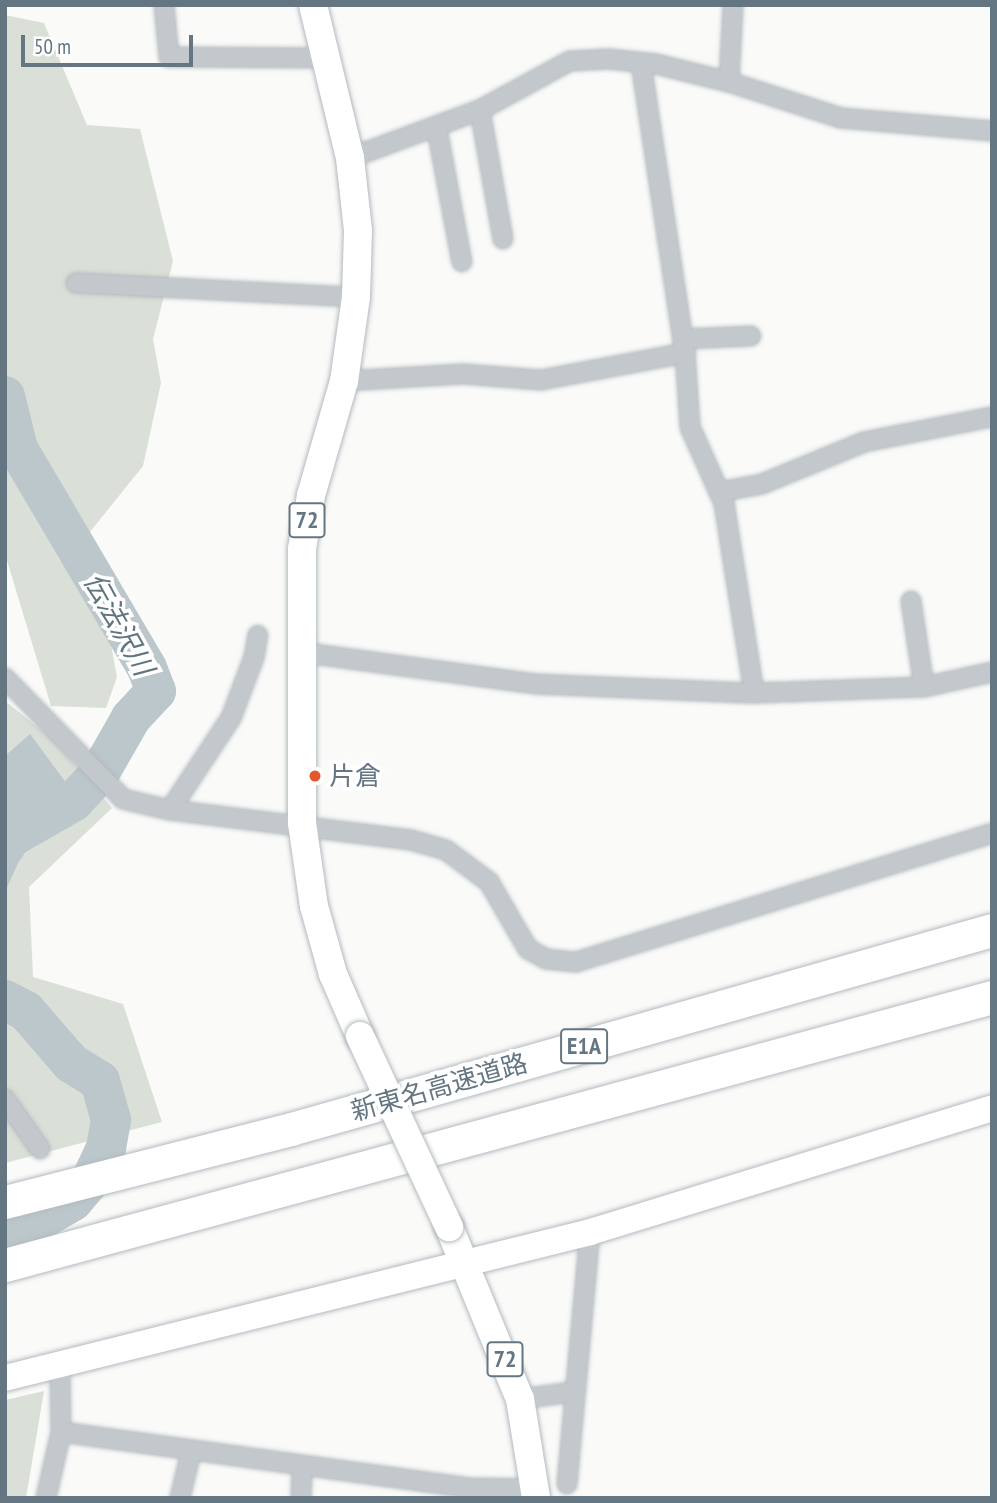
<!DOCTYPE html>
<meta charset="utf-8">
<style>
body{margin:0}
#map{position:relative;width:997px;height:1503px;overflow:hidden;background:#fafaf8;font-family:"PT Sans Narrow","Noto Sans JP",sans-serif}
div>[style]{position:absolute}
.green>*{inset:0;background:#dadfd7}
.water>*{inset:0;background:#bbc7cb}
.river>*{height:40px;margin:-20px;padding:0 20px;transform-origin:20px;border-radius:20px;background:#bbc7cb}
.roads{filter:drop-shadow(0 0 2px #b3babf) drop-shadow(0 0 2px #b3babf)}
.street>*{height:18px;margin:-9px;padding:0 9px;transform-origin:9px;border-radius:9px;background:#c3c8cc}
.secondary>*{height:26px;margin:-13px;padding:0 13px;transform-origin:13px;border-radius:13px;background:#fff}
.primary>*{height:28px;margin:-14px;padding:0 14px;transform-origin:14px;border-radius:14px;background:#fff}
.highway>*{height:33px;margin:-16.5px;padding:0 16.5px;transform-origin:16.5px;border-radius:16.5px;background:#fff}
.bridges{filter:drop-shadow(0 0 2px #b5babe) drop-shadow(0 0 2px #b5babe)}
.primary-bridge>*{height:28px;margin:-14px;padding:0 14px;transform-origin:14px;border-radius:14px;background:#fff}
.dots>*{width:19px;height:19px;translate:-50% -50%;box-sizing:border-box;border:4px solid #fff;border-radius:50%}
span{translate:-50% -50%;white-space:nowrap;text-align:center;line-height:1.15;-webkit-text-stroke:7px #fff;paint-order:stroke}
.shield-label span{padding:2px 5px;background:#fff;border:2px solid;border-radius:5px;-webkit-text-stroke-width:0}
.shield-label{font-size:24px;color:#657683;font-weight:700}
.poi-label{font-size:26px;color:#657683}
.left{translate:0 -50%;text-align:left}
.street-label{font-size:26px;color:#657683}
.water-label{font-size:28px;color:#60757c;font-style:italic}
.frame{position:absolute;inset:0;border:7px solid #657683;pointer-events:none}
.scale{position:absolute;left:21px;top:35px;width:172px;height:32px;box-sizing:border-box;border:4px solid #657683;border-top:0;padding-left:9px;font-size:21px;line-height:24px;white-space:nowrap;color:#657683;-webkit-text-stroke:5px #fff;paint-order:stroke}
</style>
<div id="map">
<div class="green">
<i style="clip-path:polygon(5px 15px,44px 23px,87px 125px,140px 129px,173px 261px,153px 339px,161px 383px,143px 466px,77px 548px,100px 586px,117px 677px,106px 708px,51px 706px,5px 554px)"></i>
<i style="clip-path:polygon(5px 701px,53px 739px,112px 808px,29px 887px,33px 977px,123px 1004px,162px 1122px,5px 1163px)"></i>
<i style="clip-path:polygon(44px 1391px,26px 1498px,5px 1498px,5px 1400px)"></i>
</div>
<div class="water">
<i style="clip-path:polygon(30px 734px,87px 811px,27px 843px,5px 892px,5px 756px)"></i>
</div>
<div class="river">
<i style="left:5px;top:396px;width:55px;rotate:76.2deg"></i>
<i style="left:18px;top:449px;width:254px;rotate:59.5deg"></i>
<i style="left:147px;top:668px;width:25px;rotate:69deg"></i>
<i style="left:156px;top:691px;width:37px;rotate:133deg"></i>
<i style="left:131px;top:718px;width:64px;rotate:119.7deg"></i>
<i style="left:99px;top:774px;width:38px;rotate:133deg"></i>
<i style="left:73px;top:802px;width:73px;rotate:150.3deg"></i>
<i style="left:10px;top:838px;width:10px;rotate:119deg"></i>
<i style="left:5px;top:1000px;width:24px;rotate:28deg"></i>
<i style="left:26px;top:1011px;width:69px;rotate:49.1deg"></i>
<i style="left:71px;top:1063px;width:34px;rotate:32deg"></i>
<i style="left:100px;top:1081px;width:41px;rotate:74.2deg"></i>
<i style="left:111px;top:1120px;width:28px;rotate:100deg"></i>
<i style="left:106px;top:1148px;width:35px;rotate:115deg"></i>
<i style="left:91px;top:1180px;width:28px;rotate:131deg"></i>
<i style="left:73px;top:1201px;width:79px;rotate:149.5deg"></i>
</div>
<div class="roads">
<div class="street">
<i style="left:164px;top:5px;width:52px;rotate:84.5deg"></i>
<i style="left:169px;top:57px;width:157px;rotate:0.4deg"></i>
<i style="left:641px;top:63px;width:293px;rotate:81.4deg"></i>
<i style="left:685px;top:353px;width:74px;rotate:86.1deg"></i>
<i style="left:690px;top:427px;width:83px;rotate:65.9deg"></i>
<i style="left:724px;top:503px;width:192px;rotate:81deg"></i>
<i style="left:729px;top:82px;width:77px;rotate:-87deg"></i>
<i style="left:480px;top:110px;width:131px;rotate:79.9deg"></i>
<i style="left:437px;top:129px;width:135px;rotate:79.4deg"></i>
<i style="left:350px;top:158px;width:139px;rotate:-20.3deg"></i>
<i style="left:480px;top:110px;width:102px;rotate:-28.6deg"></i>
<i style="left:570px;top:61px;width:39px;rotate:-3deg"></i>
<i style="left:609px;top:59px;width:47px;rotate:6.1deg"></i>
<i style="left:656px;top:64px;width:75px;rotate:13.9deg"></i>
<i style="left:729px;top:82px;width:118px;rotate:17.8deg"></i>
<i style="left:841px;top:118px;width:152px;rotate:4.9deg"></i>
<i style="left:76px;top:283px;width:280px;rotate:2.9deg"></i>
<i style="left:683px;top:339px;width:68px;rotate:-2.5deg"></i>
<i style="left:344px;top:381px;width:119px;rotate:-3.4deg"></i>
<i style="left:463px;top:374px;width:78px;rotate:4.4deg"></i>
<i style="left:541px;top:380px;width:147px;rotate:-10.6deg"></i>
<i style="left:719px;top:492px;width:44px;rotate:-10.5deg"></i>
<i style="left:762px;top:484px;width:110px;rotate:-22.4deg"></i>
<i style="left:864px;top:442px;width:130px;rotate:-11.1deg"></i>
<i style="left:911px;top:601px;width:87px;rotate:81.4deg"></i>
<i style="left:299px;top:652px;width:238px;rotate:7.7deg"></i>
<i style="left:535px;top:684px;width:219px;rotate:2.4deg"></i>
<i style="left:754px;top:693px;width:170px;rotate:-2deg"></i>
<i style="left:924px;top:687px;width:70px;rotate:-12.4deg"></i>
<i style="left:5px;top:678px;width:169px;rotate:45.7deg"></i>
<i style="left:123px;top:799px;width:48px;rotate:13.2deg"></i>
<i style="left:170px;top:810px;width:243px;rotate:7.1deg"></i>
<i style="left:411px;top:840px;width:36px;rotate:16deg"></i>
<i style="left:446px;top:850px;width:54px;rotate:36.7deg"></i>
<i style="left:489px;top:882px;width:78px;rotate:59.8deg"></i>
<i style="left:528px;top:949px;width:21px;rotate:29deg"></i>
<i style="left:546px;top:959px;width:30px;rotate:6deg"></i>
<i style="left:576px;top:962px;width:436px;rotate:-17.2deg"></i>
<i style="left:170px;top:810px;width:110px;rotate:-56.5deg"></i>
<i style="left:231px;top:718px;width:65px;rotate:-69.3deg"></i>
<i style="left:254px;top:657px;width:22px;rotate:-80deg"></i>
<i style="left:5px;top:1099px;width:61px;rotate:55deg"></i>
<i style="left:520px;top:1399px;width:53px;rotate:-7.5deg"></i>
<i style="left:61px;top:1432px;width:412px;rotate:7.8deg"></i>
<i style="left:469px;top:1488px;width:66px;rotate:0.9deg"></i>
<i style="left:567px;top:1484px;width:253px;rotate:-84.8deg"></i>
<i style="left:46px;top:1498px;width:68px;rotate:-77.2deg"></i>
<i style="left:61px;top:1432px;width:67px;rotate:-90.9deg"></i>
<i style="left:180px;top:1498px;width:47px;rotate:-76.6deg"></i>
<i style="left:301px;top:1498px;width:31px;rotate:-88deg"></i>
</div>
<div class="secondary">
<i style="left:5px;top:1378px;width:603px;rotate:-14.01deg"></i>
<i style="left:590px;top:1232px;width:421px;rotate:-17.1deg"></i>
</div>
<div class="primary">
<i style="left:313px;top:5px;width:157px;rotate:76.4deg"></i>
<i style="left:350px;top:158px;width:72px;rotate:83.7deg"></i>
<i style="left:358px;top:230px;width:67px;rotate:91.7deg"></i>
<i style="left:356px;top:297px;width:85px;rotate:98.1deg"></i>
<i style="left:344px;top:381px;width:119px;rotate:106.1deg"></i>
<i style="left:311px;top:495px;width:55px;rotate:99.5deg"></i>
<i style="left:302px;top:549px;width:274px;rotate:90deg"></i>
<i style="left:302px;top:823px;width:84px;rotate:81.8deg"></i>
<i style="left:314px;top:906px;width:71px;rotate:74.4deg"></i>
<i style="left:333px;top:974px;width:68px;rotate:66.5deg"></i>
<i style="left:449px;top:1227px;width:186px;rotate:67.6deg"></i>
<i style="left:520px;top:1399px;width:100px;rotate:80.8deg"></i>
</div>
<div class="highway">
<i style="left:5px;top:1202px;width:295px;rotate:-14.3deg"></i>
<i style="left:291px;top:1129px;width:729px;rotate:-15.85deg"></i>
<i style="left:5px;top:1265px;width:1023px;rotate:-15.19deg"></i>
</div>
</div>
<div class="bridges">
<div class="primary-bridge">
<i style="left:360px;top:1036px;width:211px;rotate:65deg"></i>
</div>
</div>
<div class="dots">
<i style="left:315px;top:776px;background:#e4572e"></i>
</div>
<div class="shield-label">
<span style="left:307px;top:520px">72</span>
<span style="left:584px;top:1046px">E1A</span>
<span style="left:505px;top:1359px">72</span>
</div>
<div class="poi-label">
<span class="left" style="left:329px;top:776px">片倉</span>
</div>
<div class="street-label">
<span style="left:439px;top:1087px;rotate:-16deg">新東名高速道路</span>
</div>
<div class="water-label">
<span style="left:119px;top:624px;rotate:61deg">伝法沢川</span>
</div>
<div class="frame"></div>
<div class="scale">50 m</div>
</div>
